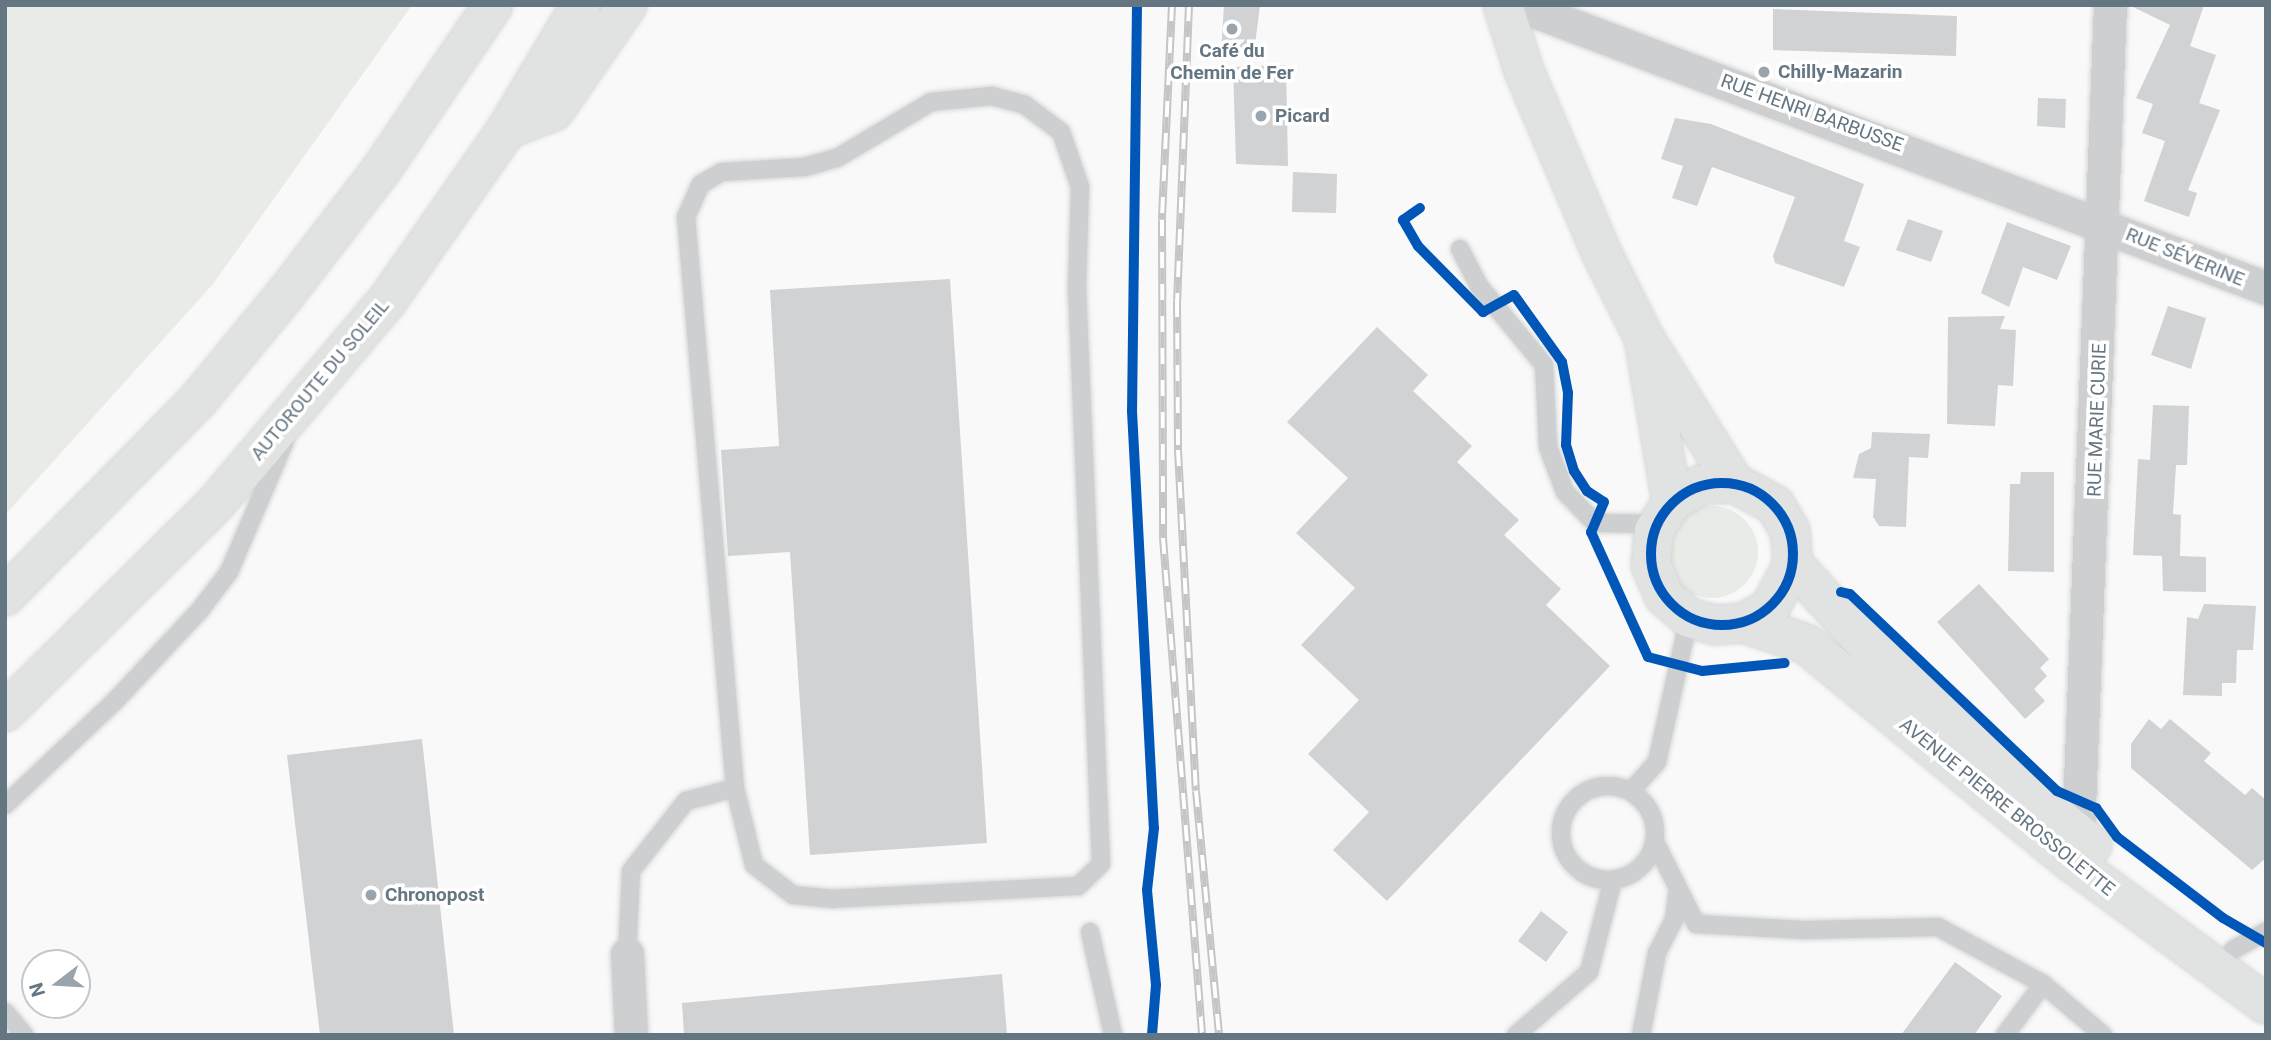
<!DOCTYPE html>
<meta charset="utf-8">
<style>
body{margin:0}
#map{position:relative;width:2271px;height:1040px;overflow:hidden;background:#f9f9f9;font-family:Roboto,sans-serif}
div>[style]{position:absolute}
.green>*{inset:0;background:#e8ebe6}
.round{border-radius:50%}
.building>*{inset:0;background:#d0d2d3}
.roads{filter:drop-shadow(0 0 2px #d5d6d7) drop-shadow(0 0 2px #d5d6d7)}
.service>*{height:18px;margin:-9px;padding:0 9px;transform-origin:9px;border-radius:9px;background:#cecfd0}
.service>.ring{margin:-9px;padding:0;box-sizing:content-box;background:none;border:18px solid #cecfd0;border-radius:50%}
.minor>*{height:33px;margin:-16.5px;padding:0 16.5px;transform-origin:16.5px;border-radius:16.5px;background:#cecfd0}
.secondary>*{height:38px;margin:-19px;padding:0 19px;transform-origin:19px;border-radius:19px;background:#e1e2e2}
.motorway>*{height:38px;margin:-19px;padding:0 19px;transform-origin:19px;border-radius:19px;background:#e1e2e2}
.rail>*{height:8px;margin-top:-4px;transform-origin:0;background:repeating-linear-gradient(90deg,#fff 0 16px,#c3c5c6 0 32px);box-sizing:border-box;border-block:2px solid #c3c5c6}
.cycleway>*{height:10px;margin:-5px;padding:0 5px;transform-origin:5px;border-radius:5px;background:#0057b8}
.cycleway>.ring{margin:-5px;padding:0;box-sizing:content-box;background:none;border:10px solid #0057b8;border-radius:50%}
.dots>*{width:19px;height:19px;translate:-50% -50%;box-sizing:border-box;border:4px solid #fff;border-radius:50%}
span{translate:-50% -50%;white-space:nowrap;text-align:center;line-height:1.15;-webkit-text-stroke:7px #fff;paint-order:stroke}
.poi-label{font-size:19px;color:#657683;font-weight:700}
.left{translate:0 -50%;text-align:left}
.street-label{font-size:19px;color:#657683}
.frame{position:absolute;inset:0;border:7px solid #657683;pointer-events:none}
.north{position:absolute;left:21px;top:949px;width:70px;height:70px;box-sizing:border-box;background:#fff;border:2px solid #c1c8cd;border-radius:50%;rotate:253deg;font-size:19px;font-weight:700;line-height:28px;text-align:center;color:#657683}
.north::after{content:'';display:block;margin:auto;width:24px;height:32px;background:#99a4ac;clip-path:polygon(50% 0,100% 100%,50% 72%,0 100%)}
</style>
<div id="map">
<div class="green">
<i style="clip-path:polygon(5px 5px,412px 5px,213px 284px,5px 515px)"></i>
<i class="round" style="left:1666px;top:506px;width:92px;height:92px"></i>
</div>
<div class="building">
<i style="clip-path:polygon(1224px 5px,1260px 5px,1254px 53px,1221px 53px)"></i>
<i style="clip-path:polygon(2129px 5px,2204px 5px,2190px 46px,2216px 55px,2199px 103px,2220px 110px,2188px 190px,2197px 193px,2189px 217px,2144px 201px,2165px 141px,2142px 133px,2153px 104px,2136px 98px,2170px 25px)"></i>
<i style="clip-path:polygon(1773px 9px,1957px 16px,1956px 56px,1773px 50px)"></i>
<i style="clip-path:polygon(1286px 65px,1288px 166px,1236px 164px,1233px 67px)"></i>
<i style="clip-path:polygon(2038px 98px,2066px 99px,2065px 128px,2037px 126px)"></i>
<i style="clip-path:polygon(1675px 118px,1711px 124px,1864px 184px,1844px 241px,1860px 247px,1844px 287px,1775px 263px,1773px 256px,1795px 197px,1712px 167px,1697px 206px,1672px 198px,1683px 166px,1661px 159px)"></i>
<i style="clip-path:polygon(1293px 172px,1337px 174px,1336px 213px,1292px 212px)"></i>
<i style="clip-path:polygon(1908px 219px,1943px 231px,1931px 262px,1896px 250px)"></i>
<i style="clip-path:polygon(2007px 222px,2071px 246px,2057px 280px,2023px 267px,2009px 307px,1981px 293px)"></i>
<i style="clip-path:polygon(950px 279px,987px 843px,810px 855px,790px 552px,728px 556px,721px 450px,779px 446px,770px 290px)"></i>
<i style="clip-path:polygon(2168px 306px,2206px 318px,2191px 369px,2151px 355px)"></i>
<i style="clip-path:polygon(2005px 316px,2000px 329px,2016px 330px,2013px 386px,1998px 385px,1995px 426px,1947px 424px,1948px 317px)"></i>
<i style="clip-path:polygon(1377px 327px,1428px 375px,1413px 391px,1472px 446px,1457px 462px,1519px 520px,1504px 535px,1561px 589px,1546px 605px,1610px 666px,1387px 901px,1333px 850px,1369px 812px,1308px 754px,1359px 700px,1301px 645px,1355px 588px,1296px 533px,1348px 478px,1287px 422px)"></i>
<i style="clip-path:polygon(2153px 405px,2189px 406px,2187px 465px,2176px 465px,2173px 514px,2181px 515px,2180px 556px,2206px 557px,2206px 592px,2163px 591px,2162px 556px,2133px 555px,2138px 459px,2150px 460px)"></i>
<i style="clip-path:polygon(1872px 432px,1930px 434px,1928px 458px,1909px 457px,1906px 527px,1879px 526px,1873px 517px,1876px 479px,1853px 478px,1859px 454px,1871px 448px)"></i>
<i style="clip-path:polygon(2021px 472px,2054px 472px,2054px 572px,2008px 571px,2010px 484px,2020px 484px)"></i>
<i style="clip-path:polygon(1979px 584px,2049px 659px,2040px 668px,2047px 676px,2034px 689px,2045px 701px,2025px 719px,1937px 622px)"></i>
<i style="clip-path:polygon(2204px 604px,2256px 606px,2253px 650px,2237px 650px,2236px 683px,2222px 683px,2222px 696px,2183px 695px,2187px 617px,2198px 619px)"></i>
<i style="clip-path:polygon(2149px 719px,2161px 729px,2170px 719px,2211px 753px,2204px 761px,2245px 795px,2252px 788px,2266px 800px,2266px 858px,2252px 870px,2131px 768px,2131px 744px)"></i>
<i style="clip-path:polygon(422px 739px,454px 1035px,320px 1035px,287px 755px)"></i>
<i style="clip-path:polygon(1541px 911px,1568px 932px,1546px 962px,1518px 941px)"></i>
<i style="clip-path:polygon(1955px 962px,2002px 996px,1974px 1035px,1901px 1035px)"></i>
<i style="clip-path:polygon(1002px 974px,1007px 1035px,684px 1035px,682px 1003px)"></i>
</div>
<div class="roads">
<div class="service">
<i style="left:992px;top:96px;width:34px;rotate:15deg"></i>
<i style="left:1025px;top:105px;width:45px;rotate:36.9deg"></i>
<i style="left:1061px;top:132px;width:58px;rotate:70.9deg"></i>
<i style="left:1080px;top:187px;width:101px;rotate:91.7deg"></i>
<i style="left:1077px;top:288px;width:576px;rotate:87.61deg"></i>
<i style="left:1101px;top:864px;width:32px;rotate:136deg"></i>
<i style="left:1078px;top:886px;width:244px;rotate:177deg"></i>
<i style="left:834px;top:899px;width:41px;rotate:-174.4deg"></i>
<i style="left:793px;top:895px;width:49px;rotate:-142.4deg"></i>
<i style="left:754px;top:865px;width:79px;rotate:-103.9deg"></i>
<i style="left:735px;top:788px;width:573px;rotate:-94.9deg"></i>
<i style="left:686px;top:217px;width:36px;rotate:-66deg"></i>
<i style="left:701px;top:184px;width:24px;rotate:-30deg"></i>
<i style="left:722px;top:172px;width:83px;rotate:-3.4deg"></i>
<i style="left:805px;top:167px;width:33px;rotate:-16deg"></i>
<i style="left:837px;top:158px;width:109px;rotate:-30.8deg"></i>
<i style="left:931px;top:102px;width:61px;rotate:-5.6deg"></i>
<i style="left:1460px;top:249px;width:42px;rotate:62.8deg"></i>
<i style="left:1479px;top:286px;width:102px;rotate:50.6deg"></i>
<i style="left:1544px;top:365px;width:82px;rotate:87.2deg"></i>
<i style="left:1548px;top:447px;width:48px;rotate:69.3deg"></i>
<i style="left:1565px;top:492px;width:43px;rotate:45.9deg"></i>
<i style="left:1595px;top:523px;width:62px;rotate:0.9deg"></i>
<i class="ring" style="left:1561px;top:786px;width:76px;height:76px"></i>
<i style="left:1631px;top:791px;width:39px;rotate:-48deg"></i>
<i style="left:1657px;top:762px;width:148px;rotate:-77.5deg"></i>
<i style="left:5px;top:805px;width:150px;rotate:-43.4deg"></i>
<i style="left:114px;top:702px;width:126px;rotate:-46.9deg"></i>
<i style="left:200px;top:610px;width:48px;rotate:-52.7deg"></i>
<i style="left:229px;top:572px;width:142px;rotate:-66.9deg"></i>
<i style="left:1655px;top:842px;width:92px;rotate:63.4deg"></i>
<i style="left:1696px;top:924px;width:108px;rotate:3.2deg"></i>
<i style="left:1804px;top:930px;width:134px;rotate:-1.3deg"></i>
<i style="left:1938px;top:927px;width:119px;rotate:28.5deg"></i>
<i style="left:2043px;top:984px;width:79px;rotate:40.4deg"></i>
<i style="left:1090px;top:932px;width:106px;rotate:77.4deg"></i>
<i style="left:2233px;top:950px;width:38px;rotate:-29deg"></i>
<i style="left:627px;top:954px;width:83px;rotate:-87.2deg"></i>
<i style="left:631px;top:871px;width:89px;rotate:-51.8deg"></i>
<i style="left:686px;top:801px;width:51px;rotate:-14.9deg"></i>
<i style="left:5px;top:1012px;width:30px;rotate:50deg"></i>
<i style="left:1516px;top:1035px;width:96px;rotate:-40.8deg"></i>
<i style="left:1589px;top:972px;width:95px;rotate:-75.4deg"></i>
<i style="left:1641px;top:1035px;width:84px;rotate:-79deg"></i>
<i style="left:1657px;top:953px;width:37px;rotate:-63deg"></i>
<i style="left:1674px;top:920px;width:25px;rotate:-83deg"></i>
<i style="left:2005px;top:1035px;width:64px;rotate:-53.3deg"></i>
</div>
<div class="minor">
<i style="left:1519px;top:5px;width:799px;rotate:20.75deg"></i>
<i style="left:2078px;top:834px;width:830px;rotate:-87.79deg"></i>
<i style="left:627px;top:954px;width:81px;rotate:87.2deg"></i>
</div>
<div class="secondary">
<i style="left:1503px;top:5px;width:69px;rotate:72.3deg"></i>
<i style="left:1524px;top:71px;width:199px;rotate:66.9deg"></i>
<i style="left:1602px;top:254px;width:94px;rotate:63.4deg"></i>
<i style="left:1644px;top:338px;width:171px;rotate:58.2deg"></i>
<i style="left:1644px;top:338px;width:166px;rotate:80.3deg"></i>
<i style="left:1672px;top:502px;width:34px;rotate:122deg"></i>
<i style="left:1654px;top:531px;width:34px;rotate:95deg"></i>
<i style="left:1651px;top:565px;width:34px;rotate:67deg"></i>
<i style="left:1664px;top:596px;width:33px;rotate:41deg"></i>
<i style="left:1689px;top:618px;width:27px;rotate:15deg"></i>
<i style="left:1715px;top:625px;width:29px;rotate:-4deg"></i>
<i style="left:1744px;top:623px;width:30px;rotate:-30deg"></i>
<i style="left:1770px;top:608px;width:50px;rotate:-62.4deg"></i>
<i style="left:1793px;top:564px;width:33px;rotate:-95deg"></i>
<i style="left:1790px;top:531px;width:30px;rotate:-120deg"></i>
<i style="left:1775px;top:505px;width:47px;rotate:-151.8deg"></i>
<i style="left:1734px;top:483px;width:33px;rotate:177deg"></i>
<i style="left:1701px;top:485px;width:34px;rotate:150deg"></i>
<i style="left:1793px;top:564px;width:119px;rotate:47.7deg"></i>
<i style="left:1873px;top:652px;width:154px;rotate:42.9deg"></i>
<i style="left:1986px;top:757px;width:138px;rotate:39.7deg"></i>
<i style="left:1744px;top:623px;width:65px;rotate:18.7deg"></i>
<i style="left:1806px;top:644px;width:340px;rotate:39.4deg"></i>
<i style="left:2069px;top:860px;width:244px;rotate:36.2deg"></i>
</div>
<div class="motorway">
<i style="left:507px;top:129px;width:50px;rotate:-21deg"></i>
<i style="left:554px;top:111px;width:129px;rotate:-55.4deg"></i>
<i style="left:5px;top:596px;width:276px;rotate:-45.4deg"></i>
<i style="left:199px;top:399px;width:134px;rotate:-50.5deg"></i>
<i style="left:284px;top:296px;width:159px;rotate:-52.4deg"></i>
<i style="left:381px;top:170px;width:199px;rotate:-55.8deg"></i>
<i style="left:5px;top:712px;width:298px;rotate:-44.7deg"></i>
<i style="left:217px;top:502px;width:263px;rotate:-49.8deg"></i>
<i style="left:387px;top:301px;width:210px;rotate:-55.1deg"></i>
<i style="left:507px;top:129px;width:144px;rotate:-59.2deg"></i>
</div>
</div>
<div class="rail">
<i style="left:1172px;top:5px;width:215px;rotate:92.7deg"></i>
<i style="left:1162px;top:220px;width:318px;rotate:89.8deg"></i>
<i style="left:1163px;top:538px;width:499px;rotate:85.5deg"></i>
<i style="left:1189px;top:5px;width:296px;rotate:92.3deg"></i>
<i style="left:1177px;top:301px;width:149px;rotate:89.6deg"></i>
<i style="left:1178px;top:450px;width:341px;rotate:87deg"></i>
<i style="left:1196px;top:791px;width:245px;rotate:84.6deg"></i>
</div>
<div class="cycleway">
<i style="left:1137px;top:5px;width:406px;rotate:90.7deg"></i>
<i style="left:1132px;top:411px;width:418px;rotate:87deg"></i>
<i style="left:1154px;top:828px;width:62px;rotate:96.4deg"></i>
<i style="left:1147px;top:890px;width:95px;rotate:84.6deg"></i>
<i style="left:1156px;top:985px;width:50px;rotate:94.6deg"></i>
<i style="left:1420px;top:208px;width:21px;rotate:145deg"></i>
<i style="left:1403px;top:220px;width:30px;rotate:60deg"></i>
<i style="left:1418px;top:246px;width:93px;rotate:45.4deg"></i>
<i style="left:1483px;top:312px;width:35px;rotate:-29deg"></i>
<i style="left:1514px;top:295px;width:82px;rotate:54.4deg"></i>
<i style="left:1562px;top:362px;width:32px;rotate:79deg"></i>
<i style="left:1568px;top:393px;width:52px;rotate:92.2deg"></i>
<i style="left:1566px;top:445px;width:27px;rotate:73deg"></i>
<i style="left:1574px;top:471px;width:24px;rotate:57deg"></i>
<i style="left:1587px;top:491px;width:20px;rotate:33deg"></i>
<i style="left:1604px;top:502px;width:33px;rotate:113deg"></i>
<i style="left:1591px;top:532px;width:137px;rotate:65.5deg"></i>
<i style="left:1648px;top:657px;width:56px;rotate:14.5deg"></i>
<i style="left:1702px;top:671px;width:83px;rotate:-5.5deg"></i>
<i class="ring" style="left:1651px;top:483px;width:132px;height:132px"></i>
<i style="left:1841px;top:592px;width:9px;rotate:13deg"></i>
<i style="left:1850px;top:594px;width:286px;rotate:43.6deg"></i>
<i style="left:2057px;top:791px;width:43px;rotate:23.6deg"></i>
<i style="left:2096px;top:808px;width:36px;rotate:54deg"></i>
<i style="left:2117px;top:837px;width:133px;rotate:37.4deg"></i>
<i style="left:2223px;top:918px;width:50px;rotate:30.2deg"></i>
</div>
<div class="dots">
<i style="left:1232px;top:29px;background:#99a4ac"></i>
<i style="left:1764px;top:72px;background:#99a4ac"></i>
<i style="left:1261px;top:116px;background:#99a4ac"></i>
<i style="left:371px;top:895px;background:#99a4ac"></i>
</div>
<div class="poi-label">
<span style="left:1232px;top:62px">Café du<br>Chemin de Fer</span>
<span class="left" style="left:1778px;top:72px">Chilly-Mazarin</span>
<span class="left" style="left:1275px;top:116px">Picard</span>
<span class="left" style="left:385px;top:895px">Chronopost</span>
</div>
<div class="street-label">
<span style="left:1812px;top:113px;rotate:20deg">RUE HENRI BARBUSSE</span>
<span style="left:2185px;top:257px;rotate:22deg">RUE SÉVERINE</span>
<span style="left:320px;top:380px;rotate:-50deg">AUTOROUTE DU SOLEIL</span>
<span style="left:2097px;top:420px;rotate:-88deg">RUE MARIE CURIE</span>
<span style="left:2007px;top:807px;rotate:39deg">AVENUE PIERRE BROSSOLETTE</span>
</div>
<div class="frame"></div>
<div class="north">N</div>
</div>
